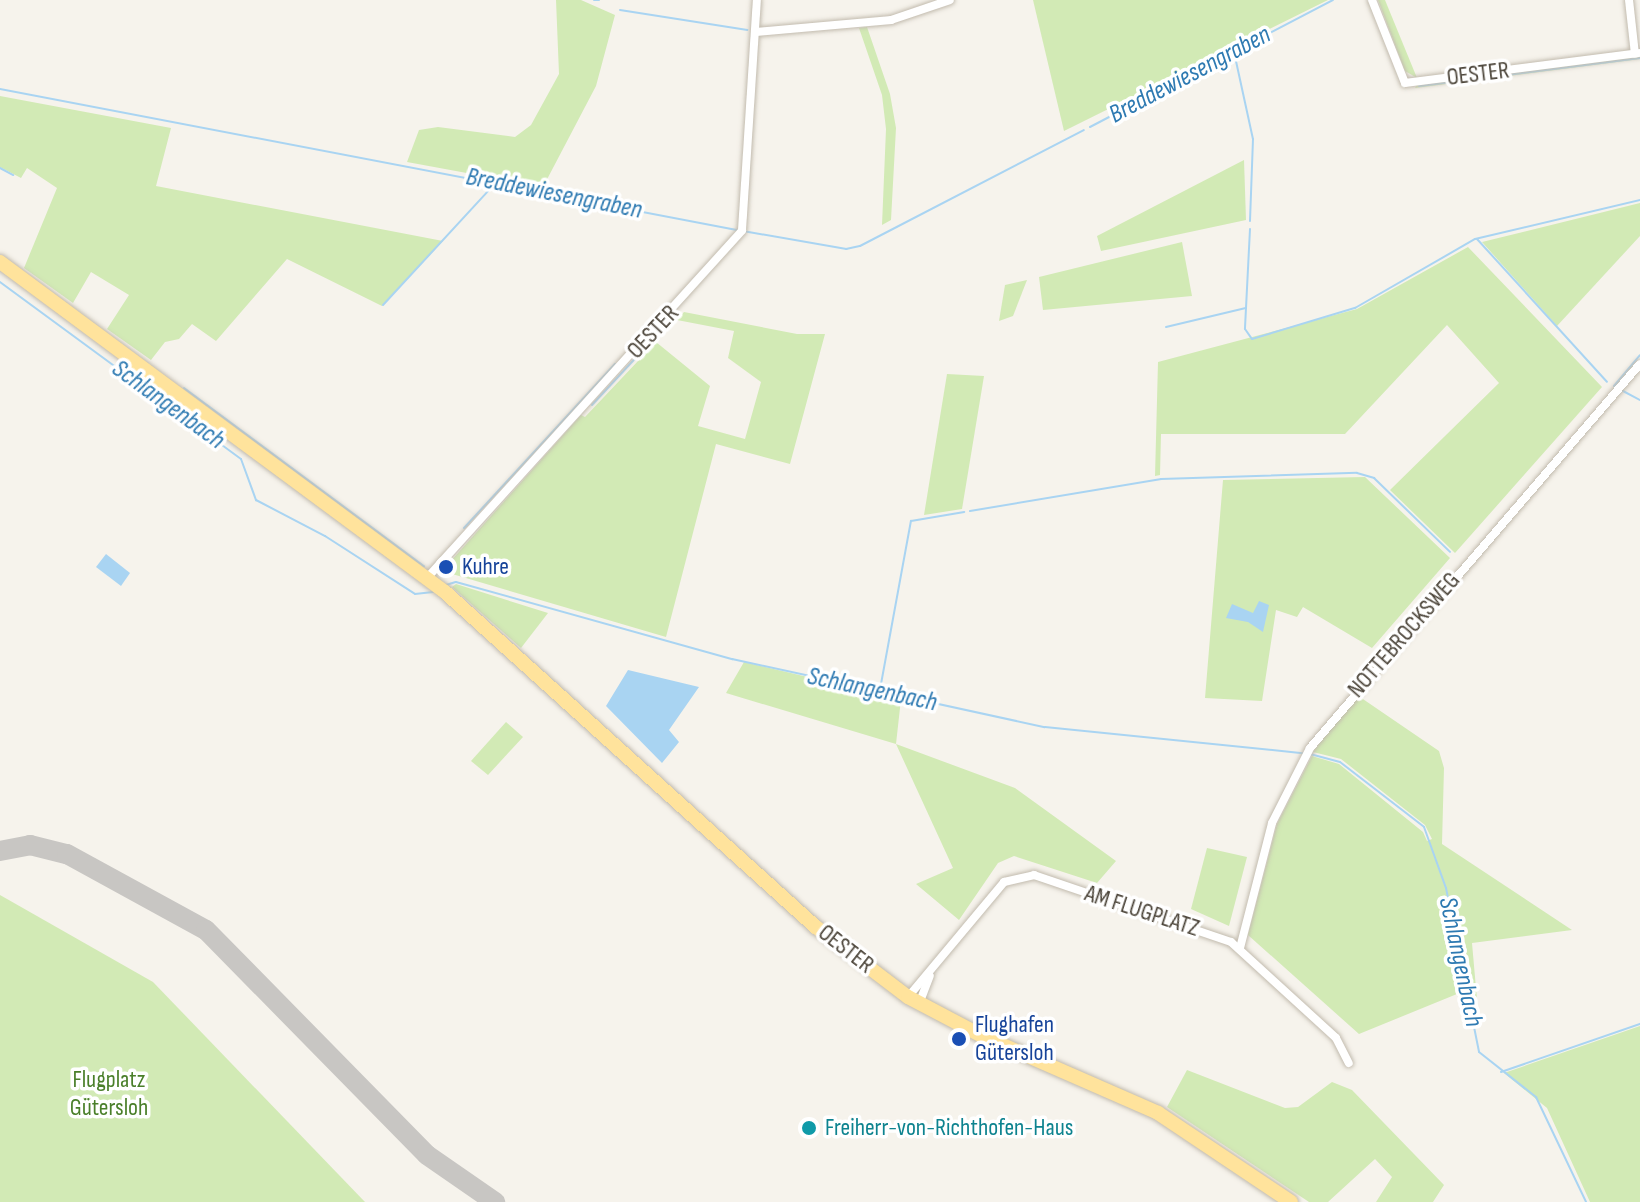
<!DOCTYPE html>
<meta charset="utf-8">
<style>
body{margin:0}
#map{position:relative;width:1640px;height:1202px;overflow:hidden;background:#f6f3ec;font-family:"Sofia Sans Condensed",sans-serif}
div>[style]{position:absolute}
.green>*{inset:0;background:#d2eab5}
.water>*{inset:0;background:#a9d4f2}
.stream>*{height:2px;margin:-1px;padding:0 1px;transform-origin:1px;border-radius:1px;background:#a9d4f2}
.taxiway>*{height:20px;margin:-10px;padding:0 10px;transform-origin:10px;border-radius:10px;background:#c8c6c3}
.roads{filter:drop-shadow(0 0 2px #c2bbae) drop-shadow(0 0 2px #c2bbae)}
.minor>*{height:8px;margin:-4px;padding:0 4px;transform-origin:4px;border-radius:4px;background:#fff}
.primary>*{height:14px;margin:-7px;padding:0 7px;transform-origin:7px;border-radius:7px;background:#ffe39c}
.dots>*{width:22px;height:22px;translate:-50% -50%;box-sizing:border-box;border:4px solid #fff;border-radius:50%}
span{translate:-50% -50%;white-space:nowrap;text-align:center;line-height:1.15;-webkit-text-stroke:7px #fff;paint-order:stroke}
.street-label{font-size:24px;color:#4b4439}
.transit-label{font-size:24px;color:#164399}
.left{translate:0 -50%;text-align:left}
.park-label{font-size:24px;color:#4a7f2a}
.culture-label{font-size:24px;color:#0d838f}
.water-label{font-size:26px;color:#2e7ab2;font-style:italic}
</style>
<div id="map">
<div class="green">
<i style="clip-path:polygon(556px 0,581px 0,615px 15px,596px 86px,543px 187px,407px 162px,419px 130px,438px 127px,515px 137px,531px 125px,559px 74px)"></i>
<i style="clip-path:polygon(1033px 0,1328px 0,1064px 131px)"></i>
<i style="clip-path:polygon(1378px 0,1385px 0,1417px 78px,1405px 71px)"></i>
<i style="clip-path:polygon(867px 27px,890px 94px,896px 128px,891px 220px,882px 225px,886px 129px,882px 95px,859px 28px)"></i>
<i style="clip-path:polygon(1640px 55px,1640px 59px,1415px 88px,1417px 85px)"></i>
<i style="clip-path:polygon(0 96px,171px 128px,156px 186px,443px 241px,382px 306px,287px 259px,216px 341px,192px 324px,179px 339px,165px 342px,151px 360px,107px 329px,129px 295px,91px 272px,73px 303px,24px 268px,57px 188px,27px 168px,21px 178px,0 167px)"></i>
<i style="clip-path:polygon(1244px 160px,1246px 220px,1101px 251px,1097px 236px)"></i>
<i style="clip-path:polygon(1640px 203px,1640px 236px,1557px 326px,1482px 242px)"></i>
<i style="clip-path:polygon(1182px 242px,1192px 296px,1043px 310px,1039px 277px)"></i>
<i style="clip-path:polygon(1468px 247px,1602px 387px,1455px 553px,1390px 490px,1499px 383px,1447px 325px,1345px 434px,1161px 434px,1160px 475px,1155px 476px,1158px 362px,1357px 309px)"></i>
<i style="clip-path:polygon(1027px 280px,1013px 316px,999px 321px,1005px 285px)"></i>
<i style="clip-path:polygon(684px 312px,797px 334px,825px 334px,790px 464px,716px 444px,666px 637px,442px 571px,581px 415px,585px 417px,656px 342px,710px 386px,698px 426px,745px 439px,761px 382px,728px 358px,734px 331px,677px 320px)"></i>
<i style="clip-path:polygon(947px 374px,984px 376px,962px 509px,924px 515px)"></i>
<i style="clip-path:polygon(1365px 477px,1450px 558px,1372px 648px,1303px 607px,1297px 617px,1276px 610px,1262px 701px,1205px 698px,1223px 480px)"></i>
<i style="clip-path:polygon(456px 584px,548px 613px,521px 648px,452px 587px)"></i>
<i style="clip-path:polygon(744px 662px,901px 699px,896px 744px,1015px 788px,1116px 861px,1097px 883px,1014px 856px,998px 863px,959px 920px,916px 884px,953px 868px,896px 744px,726px 693px)"></i>
<i style="clip-path:polygon(1357px 695px,1439px 751px,1444px 768px,1442px 844px,1572px 930px,1472px 943px,1479px 1022px,1466px 1017px,1457px 994px,1359px 1034px,1248px 935px,1277px 824px,1312px 756px,1339px 764px,1423px 832px,1427px 841px,1432px 839px,1425px 825px,1341px 759px,1313px 752px)"></i>
<i style="clip-path:polygon(506px 722px,523px 737px,488px 775px,471px 761px)"></i>
<i style="clip-path:polygon(1207px 848px,1247px 857px,1229px 926px,1191px 909px)"></i>
<i style="clip-path:polygon(0 895px,153px 982px,365px 1202px,0 1202px)"></i>
<i style="clip-path:polygon(1640px 1026px,1640px 1202px,1590px 1202px,1547px 1108px,1504px 1073px)"></i>
<i style="clip-path:polygon(1187px 1070px,1285px 1108px,1298px 1107px,1332px 1082px,1352px 1090px,1444px 1185px,1433px 1202px,1376px 1202px,1392px 1177px,1375px 1159px,1328px 1202px,1309px 1202px,1167px 1107px)"></i>
</div>
<div class="water">
<i style="clip-path:polygon(106px 554px,130px 573px,121px 586px,96px 567px)"></i>
<i style="clip-path:polygon(1259px 601px,1269px 605px,1263px 632px,1248px 622px,1226px 618px,1232px 604px,1253px 613px)"></i>
<i style="clip-path:polygon(628px 670px,699px 687px,669px 730px,679px 742px,662px 763px,606px 706px)"></i>
</div>
<div class="stream">
<i style="left:594px;top:0;width:5px"></i>
<i style="left:620px;top:10px;width:129px;rotate:8.9deg"></i>
<i style="left:1234px;top:52px;width:89px;rotate:77.7deg"></i>
<i style="left:1253px;top:139px;width:82px;rotate:92.1deg"></i>
<i style="left:1419px;top:86px;width:223px;rotate:-7.2deg"></i>
<i style="left:0;top:89px;width:750px;rotate:10.83deg"></i>
<i style="left:1090px;top:127px;width:274px;rotate:-27.6deg"></i>
<i style="left:0;top:168px;width:15px;rotate:28deg"></i>
<i style="left:1250px;top:229px;width:100px;rotate:92.9deg"></i>
<i style="left:1245px;top:329px;width:12px;rotate:55deg"></i>
<i style="left:1252px;top:339px;width:108px;rotate:-16.8deg"></i>
<i style="left:1355px;top:308px;width:138px;rotate:-29.9deg"></i>
<i style="left:1475px;top:239px;width:170px;rotate:-13.3deg"></i>
<i style="left:743px;top:231px;width:105px;rotate:9.9deg"></i>
<i style="left:846px;top:249px;width:14px;rotate:-12deg"></i>
<i style="left:860px;top:246px;width:252px;rotate:-27.4deg"></i>
<i style="left:1477px;top:239px;width:193px;rotate:47.7deg"></i>
<i style="left:0;top:282px;width:299px;rotate:36.3deg"></i>
<i style="left:241px;top:459px;width:44px;rotate:69.9deg"></i>
<i style="left:256px;top:500px;width:78px;rotate:27.6deg"></i>
<i style="left:325px;top:536px;width:107px;rotate:32.8deg"></i>
<i style="left:415px;top:594px;width:18px;rotate:-6deg"></i>
<i style="left:383px;top:305px;width:162px;rotate:-47.3deg"></i>
<i style="left:1166px;top:327px;width:82px;rotate:-13.4deg"></i>
<i style="left:663px;top:329px;width:18px;rotate:-49deg"></i>
<i style="left:1614px;top:386px;width:40px;rotate:-50deg"></i>
<i style="left:184px;top:388px;width:299px;rotate:36.6deg"></i>
<i style="left:1623px;top:391px;width:19px;rotate:28deg"></i>
<i style="left:592px;top:405px;width:96px;rotate:-47.1deg"></i>
<i style="left:970px;top:511px;width:194px;rotate:-9.5deg"></i>
<i style="left:1161px;top:479px;width:196px;rotate:-1.8deg"></i>
<i style="left:1357px;top:473px;width:18px;rotate:16deg"></i>
<i style="left:1374px;top:478px;width:106px;rotate:44.2deg"></i>
<i style="left:464px;top:528px;width:223px;rotate:-47.4deg"></i>
<i style="left:446px;top:585px;width:10px;rotate:-17deg"></i>
<i style="left:456px;top:582px;width:287px;rotate:15.6deg"></i>
<i style="left:732px;top:659px;width:320px;rotate:12.3deg"></i>
<i style="left:1045px;top:727px;width:259px;rotate:5.8deg"></i>
<i style="left:881px;top:684px;width:166px;rotate:-79.6deg"></i>
<i style="left:911px;top:521px;width:54px;rotate:-9.6deg"></i>
<i style="left:1310px;top:754px;width:31px;rotate:15deg"></i>
<i style="left:1340px;top:762px;width:106px;rotate:37.7deg"></i>
<i style="left:1424px;top:827px;width:65px;rotate:70.2deg"></i>
<i style="left:1446px;top:888px;width:167px;rotate:78.6deg"></i>
<i style="left:1479px;top:1052px;width:73px;rotate:38.3deg"></i>
<i style="left:1536px;top:1097px;width:116px;rotate:64.5deg"></i>
<i style="left:1501px;top:1072px;width:147px;rotate:-19.1deg"></i>
</div>
<div class="taxiway">
<i style="left:0;top:851px;width:31px;rotate:-11deg"></i>
<i style="left:30px;top:845px;width:38px;rotate:14deg"></i>
<i style="left:67px;top:854px;width:158px;rotate:28.7deg"></i>
<i style="left:206px;top:930px;width:315px;rotate:45.5deg"></i>
<i style="left:427px;top:1155px;width:83px;rotate:34.7deg"></i>
</div>
<div class="roads">
<div class="minor">
<i style="left:1372px;top:0;width:89px;rotate:68.3deg"></i>
<i style="left:1405px;top:83px;width:237px;rotate:-7.3deg"></i>
<i style="left:1629px;top:0;width:54px;rotate:83.7deg"></i>
<i style="left:756px;top:32px;width:136px;rotate:-5.1deg"></i>
<i style="left:891px;top:20px;width:62px;rotate:-18.7deg"></i>
<i style="left:427px;top:578px;width:469px;rotate:-47.8deg"></i>
<i style="left:742px;top:230px;width:230px;rotate:-86.3deg"></i>
<i style="left:1240px;top:948px;width:129px;rotate:-75.6deg"></i>
<i style="left:1272px;top:823px;width:84px;rotate:-63.1deg"></i>
<i style="left:1310px;top:748px;width:506px;rotate:-49.33deg"></i>
<i style="left:908px;top:997px;width:150px;rotate:-50.1deg"></i>
<i style="left:1004px;top:882px;width:31px;rotate:-13deg"></i>
<i style="left:1034px;top:875px;width:208px;rotate:18.8deg"></i>
<i style="left:1231px;top:942px;width:142px;rotate:42.4deg"></i>
<i style="left:1336px;top:1038px;width:28px;rotate:63deg"></i>
<i style="left:919px;top:1004px;width:30px;rotate:-69deg"></i>
</div>
<div class="primary">
<i style="left:0;top:262px;width:554px;rotate:36.56deg"></i>
<i style="left:445px;top:592px;width:500px;rotate:42.1deg"></i>
<i style="left:816px;top:927px;width:116px;rotate:37.3deg"></i>
<i style="left:908px;top:997px;width:84px;rotate:27.8deg"></i>
<i style="left:982px;top:1036px;width:192px;rotate:23.6deg"></i>
<i style="left:1158px;top:1113px;width:160px;rotate:33.8deg"></i>
</div>
</div>
<div class="dots">
<i style="left:446px;top:567px;background:#1a4fb4"></i>
<i style="left:959px;top:1039px;background:#1a4fb4"></i>
<i style="left:809px;top:1128px;background:#0f9aa8"></i>
</div>
<div class="street-label">
<span style="left:1478px;top:74px;rotate:-7deg">OESTER</span>
<span style="left:653px;top:332px;rotate:-47deg">OESTER</span>
<span style="left:1404px;top:635px;rotate:-49deg">NOTTEBROCKSWEG</span>
<span style="left:1142px;top:911px;rotate:18deg">AM FLUGPLATZ</span>
<span style="left:846px;top:949px;rotate:38deg">OESTER</span>
</div>
<div class="transit-label">
<span class="left" style="left:462px;top:567px">Kuhre</span>
<span class="left" style="left:975px;top:1039px">Flughafen<br>Gütersloh</span>
</div>
<div class="park-label">
<span style="left:109px;top:1094px">Flugplatz<br>Gütersloh</span>
</div>
<div class="culture-label">
<span class="left" style="left:825px;top:1128px">Freiherr-von-Richthofen-Haus</span>
</div>
<div class="water-label">
<span style="left:1190px;top:75px;rotate:-28deg">Breddewiesengraben</span>
<span style="left:554px;top:194px;rotate:11deg">Breddewiesengraben</span>
<span style="left:168px;top:405px;rotate:36deg">Schlangenbach</span>
<span style="left:872px;top:690px;rotate:12deg">Schlangenbach</span>
<span style="left:1460px;top:962px;rotate:78deg">Schlangenbach</span>
</div>
</div>
